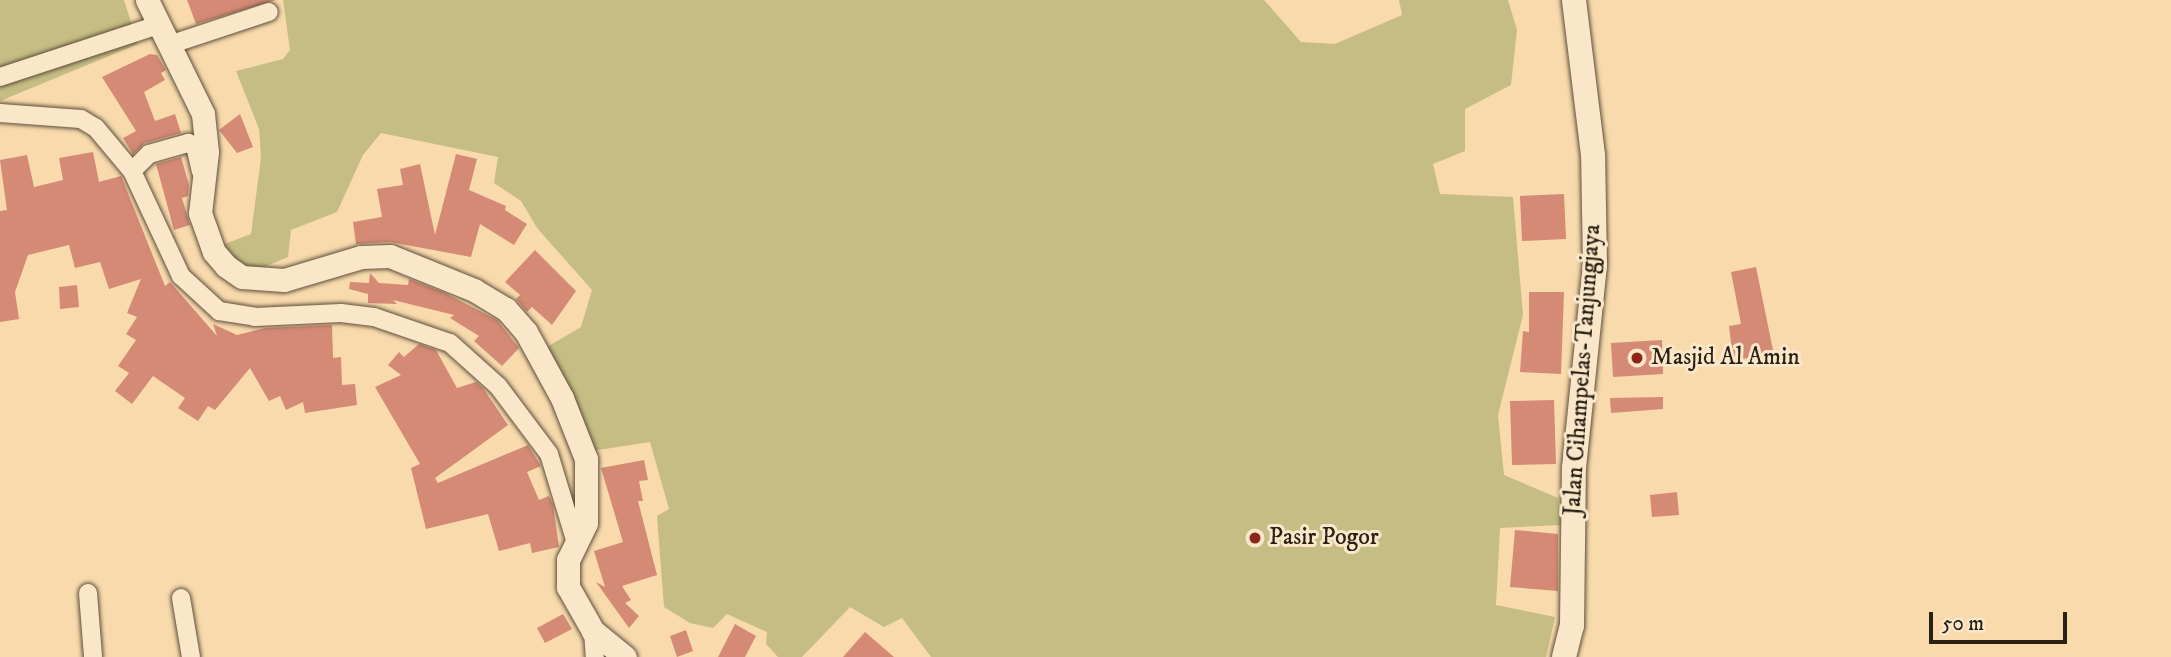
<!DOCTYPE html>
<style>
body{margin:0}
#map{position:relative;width:2171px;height:657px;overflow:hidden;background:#f8daad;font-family:"IM FELL DW Pica",serif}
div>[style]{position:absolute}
.green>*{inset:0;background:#c5bd84}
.building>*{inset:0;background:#d48a75}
.roads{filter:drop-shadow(0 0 2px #5e4f3a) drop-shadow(0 0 2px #5e4f3a)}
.minor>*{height:18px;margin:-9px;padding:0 9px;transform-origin:9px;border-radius:9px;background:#fae7ca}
.tertiary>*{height:23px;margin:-11.5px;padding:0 11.5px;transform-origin:11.5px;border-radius:11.5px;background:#fae7ca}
.secondary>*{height:24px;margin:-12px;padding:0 12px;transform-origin:12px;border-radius:12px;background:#fae7ca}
.dots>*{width:19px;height:19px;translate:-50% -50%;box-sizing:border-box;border:4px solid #fae7ca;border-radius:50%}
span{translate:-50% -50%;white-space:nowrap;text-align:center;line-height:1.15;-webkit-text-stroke:6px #fae7ca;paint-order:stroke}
.poi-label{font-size:24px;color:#2a2114}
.left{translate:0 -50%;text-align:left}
.street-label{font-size:24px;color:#2a2114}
.scale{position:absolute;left:1929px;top:612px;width:138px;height:32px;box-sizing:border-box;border:4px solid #2a2114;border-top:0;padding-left:9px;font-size:21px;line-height:24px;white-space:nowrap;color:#2a2114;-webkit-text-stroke:5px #fae7ca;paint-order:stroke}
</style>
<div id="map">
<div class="green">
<i style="clip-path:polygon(0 0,124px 0,138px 44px,0 101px)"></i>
<i style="clip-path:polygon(283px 0,1264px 0,1301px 42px,1335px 44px,1402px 15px,1399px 0,1508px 0,1517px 30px,1511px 85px,1465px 109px,1465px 151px,1433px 164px,1440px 194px,1513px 197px,1523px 315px,1498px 415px,1504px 475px,1558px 498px,1561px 525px,1500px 528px,1496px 605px,1555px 617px,1546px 657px,931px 657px,902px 618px,884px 627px,850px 607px,802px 657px,778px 657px,766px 644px,767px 632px,727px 614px,713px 628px,690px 623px,664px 607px,657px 516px,669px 509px,650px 442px,592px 451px,545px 348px,581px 327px,592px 290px,537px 228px,521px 201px,494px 183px,498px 157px,381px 133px,363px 155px,337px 212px,291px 230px,288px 257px,257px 270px,232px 261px,222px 245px,251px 234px,261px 158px,259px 129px,236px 71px,283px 59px,290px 50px)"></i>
</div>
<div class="building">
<i style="clip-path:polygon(187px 0,276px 0,196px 24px)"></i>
<i style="clip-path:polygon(150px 54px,157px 55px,166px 70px,161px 73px,165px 80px,144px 92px,155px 121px,175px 114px,181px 133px,145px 143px,133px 154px,123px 138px,136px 131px,102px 77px)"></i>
<i style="clip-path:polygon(240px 114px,253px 147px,237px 153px,219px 130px)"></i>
<i style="clip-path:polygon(93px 152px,99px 182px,121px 176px,165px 286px,170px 282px,217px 336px,213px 324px,237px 335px,265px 328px,332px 325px,333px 358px,341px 357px,342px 385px,355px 384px,357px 405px,305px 413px,303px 402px,286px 410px,280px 396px,269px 401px,250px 368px,215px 410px,208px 406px,198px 421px,178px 408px,185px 398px,153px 376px,132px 404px,115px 391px,129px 373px,118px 366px,136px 340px,126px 334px,137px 317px,127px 313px,141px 279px,109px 289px,100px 262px,75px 268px,69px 245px,28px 255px,15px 292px,19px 319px,0 322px,0 211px,7px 210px,0 160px,27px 155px,34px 187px,63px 180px,59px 158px)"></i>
<i style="clip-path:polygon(456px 154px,477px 159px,469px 190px,506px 206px,505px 210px,527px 224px,514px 245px,480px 224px,471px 257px,390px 242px,356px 244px,353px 222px,382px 217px,377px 189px,403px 185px,400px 169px,420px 164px,435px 235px)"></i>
<i style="clip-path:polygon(181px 157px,189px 185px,188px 196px,182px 198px,190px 225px,174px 230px,156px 164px)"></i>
<i style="clip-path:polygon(1564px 194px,1566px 239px,1522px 241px,1520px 196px)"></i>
<i style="clip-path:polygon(535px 250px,576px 291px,552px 325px,532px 307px,527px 312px,516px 299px,520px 295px,505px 282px)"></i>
<i style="clip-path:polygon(1756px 267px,1774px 355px,1733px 360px,1729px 326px,1741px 324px,1731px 272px)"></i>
<i style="clip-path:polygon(370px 273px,379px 283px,408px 285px,409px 279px,445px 293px,497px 320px,519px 348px,502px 366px,474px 341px,479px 336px,450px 318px,454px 315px,393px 300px,397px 304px,368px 303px,368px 294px,349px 289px,350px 282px,369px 283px)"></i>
<i style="clip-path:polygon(77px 285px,79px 307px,60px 309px,59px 287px)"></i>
<i style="clip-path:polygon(1529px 292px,1564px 292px,1561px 374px,1520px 372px,1523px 331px,1529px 332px)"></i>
<i style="clip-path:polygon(1662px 340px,1663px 374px,1613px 377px,1611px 343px)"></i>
<i style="clip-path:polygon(419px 344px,436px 350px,457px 388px,476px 382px,483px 388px,508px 425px,435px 478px,438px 483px,528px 445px,541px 466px,527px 472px,539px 500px,549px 496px,553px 505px,559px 547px,532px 553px,530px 543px,499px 551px,488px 514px,426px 529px,411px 468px,420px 464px,375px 387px,401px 375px,388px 365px,399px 352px,404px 357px)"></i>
<i style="clip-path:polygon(1663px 397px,1663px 409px,1611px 413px,1610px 398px)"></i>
<i style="clip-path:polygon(1554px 400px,1556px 464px,1512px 465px,1510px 401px)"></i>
<i style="clip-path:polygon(644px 460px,648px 480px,639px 481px,643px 501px,638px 501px,657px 575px,622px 586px,631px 600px,625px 603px,639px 616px,629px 628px,596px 582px,605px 587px,594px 551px,623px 542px,601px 468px)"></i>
<i style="clip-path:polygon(1677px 492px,1679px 515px,1652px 517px,1650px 495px)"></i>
<i style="clip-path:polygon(1515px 530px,1558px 534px,1558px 591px,1510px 587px)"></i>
<i style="clip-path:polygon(563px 614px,572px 629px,545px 643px,537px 628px)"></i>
<i style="clip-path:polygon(735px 624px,756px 636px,745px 657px,718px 657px)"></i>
<i style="clip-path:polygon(686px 630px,693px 651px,677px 657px,670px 636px)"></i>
<i style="clip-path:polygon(865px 632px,894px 657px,843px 657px)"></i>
</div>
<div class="roads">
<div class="minor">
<i style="left:169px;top:45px;width:105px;rotate:-18.3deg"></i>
<i style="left:0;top:77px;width:166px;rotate:-18.2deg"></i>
<i style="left:0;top:113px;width:81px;rotate:4.2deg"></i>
<i style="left:81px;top:119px;width:17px;rotate:31deg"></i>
<i style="left:96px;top:128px;width:56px;rotate:50.1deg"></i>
<i style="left:132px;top:171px;width:116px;rotate:65deg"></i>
<i style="left:181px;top:276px;width:52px;rotate:42.6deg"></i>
<i style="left:219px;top:311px;width:36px;rotate:9deg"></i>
<i style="left:255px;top:317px;width:86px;rotate:-2.7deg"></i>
<i style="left:341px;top:313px;width:33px;rotate:7deg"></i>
<i style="left:374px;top:317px;width:80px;rotate:18.9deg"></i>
<i style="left:450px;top:343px;width:64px;rotate:41.9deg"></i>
<i style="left:498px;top:386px;width:85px;rotate:53.1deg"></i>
<i style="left:549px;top:454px;width:96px;rotate:73.1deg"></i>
<i style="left:132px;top:171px;width:24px;rotate:-45deg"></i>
<i style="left:149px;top:154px;width:41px;rotate:-15.8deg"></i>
<i style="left:188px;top:143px;width:8px;rotate:23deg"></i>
<i style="left:195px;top:146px;width:26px;rotate:77deg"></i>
<i style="left:88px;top:593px;width:64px;rotate:85.5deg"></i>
<i style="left:181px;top:598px;width:60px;rotate:80.4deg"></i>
<i style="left:593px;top:631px;width:26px;rotate:86deg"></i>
</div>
<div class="tertiary">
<i style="left:147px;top:0;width:127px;rotate:63.8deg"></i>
<i style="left:203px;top:114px;width:38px;rotate:84deg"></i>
<i style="left:207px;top:152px;width:61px;rotate:96.5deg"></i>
<i style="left:200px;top:213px;width:41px;rotate:70.3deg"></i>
<i style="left:214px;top:252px;width:18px;rotate:49deg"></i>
<i style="left:226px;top:266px;width:19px;rotate:35deg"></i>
<i style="left:242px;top:277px;width:42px;rotate:4.1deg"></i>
<i style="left:284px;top:280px;width:80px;rotate:-16.6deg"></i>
<i style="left:361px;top:257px;width:29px;rotate:-2deg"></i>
<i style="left:390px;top:256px;width:91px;rotate:22deg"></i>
<i style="left:474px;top:290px;width:37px;rotate:31deg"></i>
<i style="left:506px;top:309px;width:30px;rotate:49deg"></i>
<i style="left:526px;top:332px;width:75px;rotate:61.4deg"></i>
<i style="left:562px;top:398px;width:66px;rotate:68.5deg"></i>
<i style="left:586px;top:459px;width:64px;rotate:90deg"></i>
<i style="left:586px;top:523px;width:41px;rotate:115.9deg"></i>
<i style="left:568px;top:560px;width:27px;rotate:90deg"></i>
<i style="left:568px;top:587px;width:51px;rotate:60.4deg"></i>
<i style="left:593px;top:631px;width:41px;rotate:39.1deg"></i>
</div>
<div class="secondary">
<i style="left:1564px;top:657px;width:32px;rotate:-76deg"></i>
<i style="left:1572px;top:626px;width:158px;rotate:-89.3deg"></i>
<i style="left:1574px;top:468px;width:204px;rotate:-84.1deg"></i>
<i style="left:1595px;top:265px;width:110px;rotate:-91deg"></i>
<i style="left:1593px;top:155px;width:156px;rotate:-97deg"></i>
</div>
</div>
<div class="dots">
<i style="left:1637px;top:358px;background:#8f2418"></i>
<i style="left:1255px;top:538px;background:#8f2418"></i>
</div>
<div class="poi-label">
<span class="left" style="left:1651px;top:358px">Masjid Al Amin</span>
<span class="left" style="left:1269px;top:538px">Pasir Pogor</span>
</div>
<div class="street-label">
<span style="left:1583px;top:370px;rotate:-86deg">Jalan Cihampelas-Tanjungjaya</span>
</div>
<div class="scale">50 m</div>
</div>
